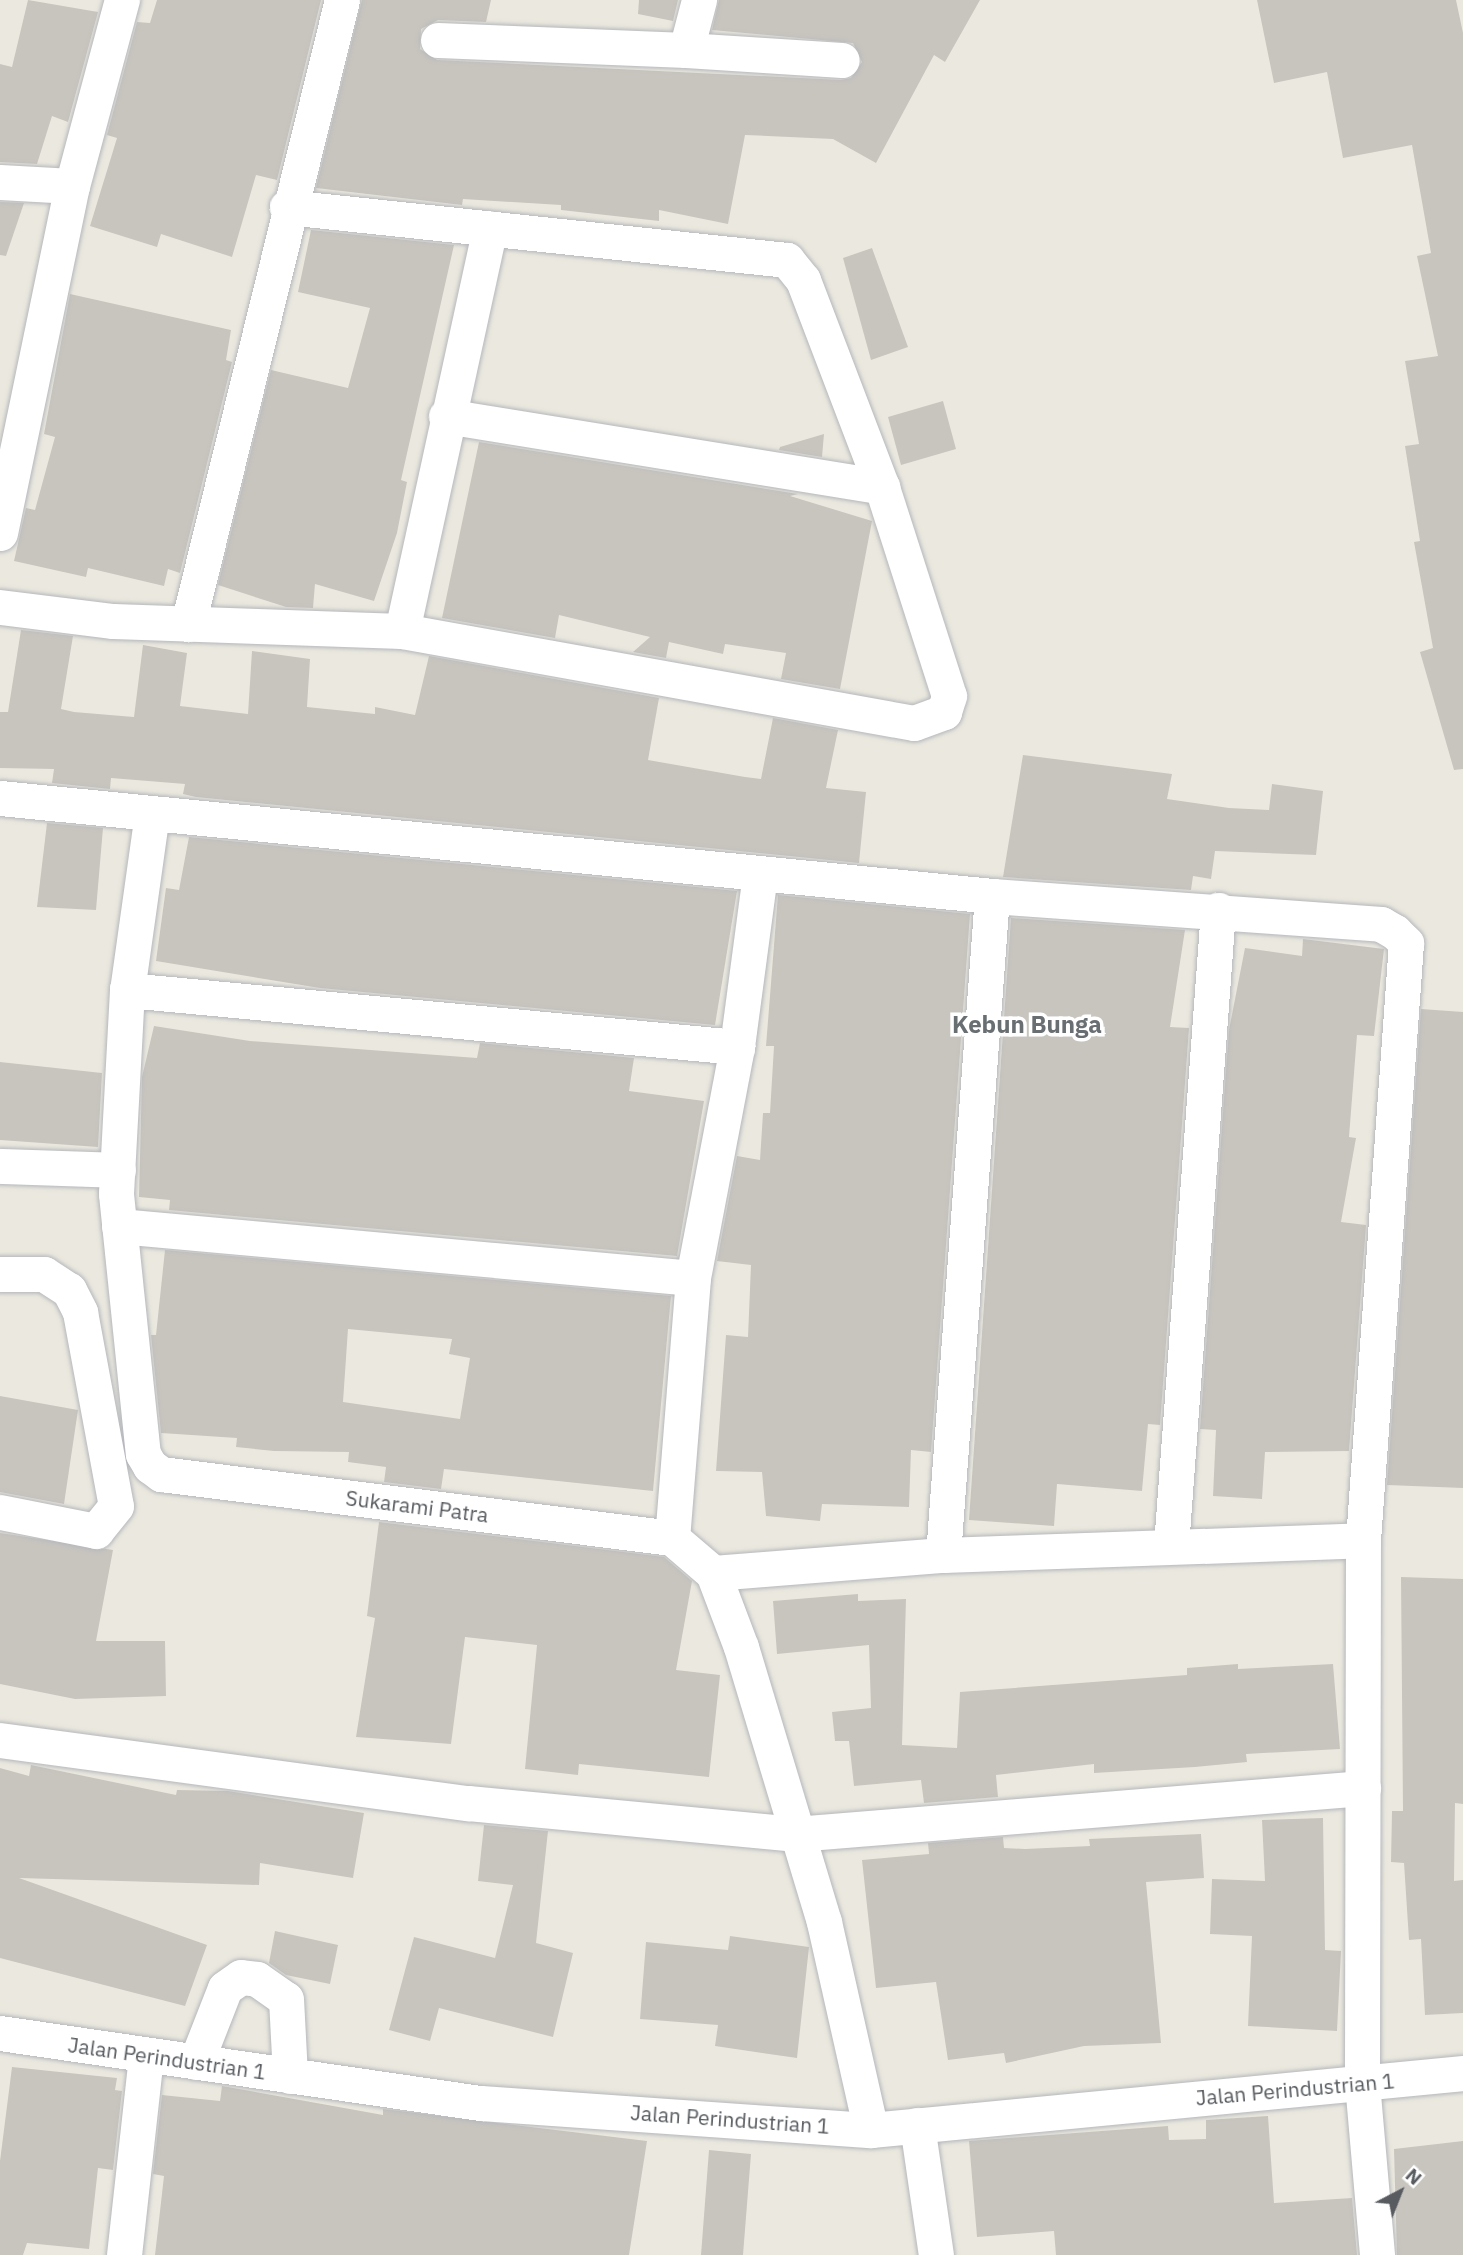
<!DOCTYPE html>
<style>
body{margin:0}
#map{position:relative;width:1463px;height:2255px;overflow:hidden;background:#ebe9df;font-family:"IBM Plex Sans",sans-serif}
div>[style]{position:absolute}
.building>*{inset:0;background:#c8c5bf}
.roads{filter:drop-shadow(0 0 2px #b5b7bc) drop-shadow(0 0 2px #b5b7bc)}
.street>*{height:35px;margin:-17.5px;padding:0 17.5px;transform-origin:17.5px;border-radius:17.5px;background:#fff}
span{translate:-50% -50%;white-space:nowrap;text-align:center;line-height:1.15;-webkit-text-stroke:7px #fff;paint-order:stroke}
.street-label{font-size:21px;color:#585c60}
.quarter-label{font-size:24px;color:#696e72;font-weight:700}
.north{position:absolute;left:1365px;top:2157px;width:70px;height:70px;-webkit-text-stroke:5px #fff;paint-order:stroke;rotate:42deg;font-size:19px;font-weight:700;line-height:28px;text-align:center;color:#585c60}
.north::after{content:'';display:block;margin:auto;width:24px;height:32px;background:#585c60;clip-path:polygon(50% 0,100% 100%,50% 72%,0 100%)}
</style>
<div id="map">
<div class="building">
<i style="clip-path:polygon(28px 0,98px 12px,68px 122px,52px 116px,37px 164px,0 162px,0 64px,12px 67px)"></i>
<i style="clip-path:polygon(157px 0,321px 0,277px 180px,256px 175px,232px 257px,161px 234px,157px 247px,90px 226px,117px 138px,107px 135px,137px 22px,150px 23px)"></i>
<i style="clip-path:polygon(362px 0,491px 0,486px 22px,438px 20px,421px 29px,420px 49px,437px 60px,841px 80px,851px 78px,862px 62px,853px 43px,712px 30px,719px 0,980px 0,945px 62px,934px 55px,876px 163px,833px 139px,745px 135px,728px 224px,659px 210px,659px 221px,561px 210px,561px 205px,463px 199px,462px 205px,316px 188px)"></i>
<i style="clip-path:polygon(639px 0,678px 0,673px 21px,638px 14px)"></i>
<i style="clip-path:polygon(1257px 0,1456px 0,1463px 33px,1463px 769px,1454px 770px,1420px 652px,1433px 648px,1414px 542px,1420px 541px,1405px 446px,1419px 444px,1405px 361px,1438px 356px,1417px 256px,1431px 253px,1412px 145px,1343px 158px,1327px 72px,1274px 83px)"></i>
<i style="clip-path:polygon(0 202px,24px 203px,6px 256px,0 255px)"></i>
<i style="clip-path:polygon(311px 230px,454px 245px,401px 480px,407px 482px,397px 533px,374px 601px,315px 584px,313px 608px,286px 607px,218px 585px,271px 370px,348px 388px,370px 308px,298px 292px)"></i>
<i style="clip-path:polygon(872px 248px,908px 347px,871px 360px,843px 258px)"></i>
<i style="clip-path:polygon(70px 294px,231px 330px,226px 360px,232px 362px,180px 573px,168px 569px,164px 586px,88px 568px,86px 577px,14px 561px,26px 508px,35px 510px,55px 437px,44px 434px)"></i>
<i style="clip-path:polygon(943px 401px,956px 449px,901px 465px,888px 417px)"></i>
<i style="clip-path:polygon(824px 434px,822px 457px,779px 450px,780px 447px)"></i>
<i style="clip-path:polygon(479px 442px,798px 494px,790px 496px,872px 521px,840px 689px,781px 679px,786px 653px,725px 644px,723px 654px,669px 642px,666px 658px,633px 652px,650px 637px,559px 615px,555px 638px,442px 618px)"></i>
<i style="clip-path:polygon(21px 630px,73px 636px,61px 709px,74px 712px,134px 717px,143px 645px,187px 653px,180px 706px,248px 714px,252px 651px,310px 659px,307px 707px,375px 714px,375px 707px,415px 715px,429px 656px,659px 698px,648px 760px,745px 777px,761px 779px,773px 718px,838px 730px,826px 788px,866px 792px,859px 863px,196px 797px,183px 794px,185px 784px,111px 778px,110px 789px,52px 783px,54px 769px,0 768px,0 712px,8px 712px)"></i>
<i style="clip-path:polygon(1023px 755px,1172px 774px,1167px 799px,1229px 808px,1269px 810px,1272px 784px,1323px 791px,1316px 855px,1215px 851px,1211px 879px,1193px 876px,1191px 890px,1003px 877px)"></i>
<i style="clip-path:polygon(47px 823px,103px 828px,96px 910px,37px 907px)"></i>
<i style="clip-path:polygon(189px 837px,737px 891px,715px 1025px,320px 988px,156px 961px,166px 888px,179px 890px)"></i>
<i style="clip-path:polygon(778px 895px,970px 914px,931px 1452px,911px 1450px,909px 1507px,822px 1504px,820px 1521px,766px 1516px,762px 1472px,716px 1471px,726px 1335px,748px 1337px,751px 1265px,717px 1261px,737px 1156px,760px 1160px,763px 1113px,770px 1113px,774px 1046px,766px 1046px)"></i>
<i style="clip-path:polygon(1011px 918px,1185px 930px,1170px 1027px,1189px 1028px,1160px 1425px,1148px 1424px,1142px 1491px,1057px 1484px,1054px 1526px,969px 1520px)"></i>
<i style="clip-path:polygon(1303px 939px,1384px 949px,1374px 1036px,1357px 1035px,1349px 1137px,1356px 1138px,1341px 1222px,1366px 1225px,1349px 1451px,1265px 1452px,1262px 1499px,1213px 1496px,1216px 1430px,1200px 1429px,1229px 1030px,1245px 948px,1302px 956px)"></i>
<i style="clip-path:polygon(1421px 1009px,1463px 1012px,1463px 1488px,1387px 1485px)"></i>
<i style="clip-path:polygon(154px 1026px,250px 1041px,477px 1058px,480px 1043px,634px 1058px,629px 1091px,704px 1101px,677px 1256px,169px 1210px,170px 1200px,139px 1197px,142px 1077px)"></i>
<i style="clip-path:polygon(0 1062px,102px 1073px,98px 1147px,0 1140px)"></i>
<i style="clip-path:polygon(evenodd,165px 1250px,671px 1296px,653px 1491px,444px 1469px,441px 1489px,384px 1482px,386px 1467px,348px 1462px,349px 1452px,274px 1451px,236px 1447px,237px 1438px,161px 1433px,151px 1335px,156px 1335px,165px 1250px,348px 1329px,452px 1339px,449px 1354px,470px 1358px,460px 1419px,343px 1402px,348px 1329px)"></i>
<i style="clip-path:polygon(0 1396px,78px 1410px,64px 1504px,0 1492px)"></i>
<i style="clip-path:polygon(379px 1522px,664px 1557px,692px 1581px,676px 1670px,720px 1675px,709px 1777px,579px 1764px,578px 1775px,525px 1769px,537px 1645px,465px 1637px,451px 1744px,356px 1737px,375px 1618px,367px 1616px)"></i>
<i style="clip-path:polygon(0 1533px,113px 1550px,96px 1641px,165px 1641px,166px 1696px,75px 1699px,0 1684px)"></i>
<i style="clip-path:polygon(1401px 1577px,1463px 1579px,1463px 1804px,1455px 1803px,1454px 1881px,1463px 1880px,1463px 2013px,1425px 2015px,1421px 1939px,1409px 1940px,1404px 1863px,1391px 1862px,1392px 1811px,1403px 1811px)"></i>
<i style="clip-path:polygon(858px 1594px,858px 1601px,906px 1599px,902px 1745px,957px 1748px,960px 1692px,1187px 1675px,1187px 1668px,1238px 1664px,1238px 1669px,1333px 1664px,1340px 1749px,1246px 1754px,1247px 1762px,1195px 1767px,1094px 1773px,1094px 1764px,996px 1775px,998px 1797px,924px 1803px,921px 1780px,854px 1786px,849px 1741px,835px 1741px,832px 1712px,871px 1708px,869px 1645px,777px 1654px,773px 1601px)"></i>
<i style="clip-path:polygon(31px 1765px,176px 1795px,177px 1790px,228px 1791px,364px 1813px,353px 1878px,260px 1863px,259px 1885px,19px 1878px,207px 1945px,185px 2006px,0 1958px,0 1768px,29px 1776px)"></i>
<i style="clip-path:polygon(1323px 1818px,1325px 1950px,1341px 1951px,1337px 2031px,1248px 2026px,1252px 1936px,1210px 1934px,1212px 1879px,1265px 1881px,1262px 1820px)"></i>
<i style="clip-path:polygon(484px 1825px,548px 1831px,536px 1943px,573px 1953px,553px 2037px,439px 2008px,430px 2041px,389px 2030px,414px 1937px,495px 1958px,513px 1885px,478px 1881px)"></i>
<i style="clip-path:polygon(1201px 1834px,1204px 1878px,1146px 1882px,1161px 2043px,1084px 2046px,1006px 2063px,1004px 2053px,948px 2060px,936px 1982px,876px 1988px,862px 1860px,929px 1854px,928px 1843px,1003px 1837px,1004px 1848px,1025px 1849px,1090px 1846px,1089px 1839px)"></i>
<i style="clip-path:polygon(275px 1931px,338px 1945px,330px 1984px,286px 1975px,269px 1963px)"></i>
<i style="clip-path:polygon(730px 1936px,809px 1947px,797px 2058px,715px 2046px,718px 2025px,640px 2019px,646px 1942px,728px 1950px)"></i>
<i style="clip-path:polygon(12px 2067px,117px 2078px,115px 2090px,122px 2091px,113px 2170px,98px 2168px,89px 2249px,27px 2243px,23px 2255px,0 2255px,0 2161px)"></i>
<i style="clip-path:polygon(222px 2086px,383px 2115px,383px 2109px,647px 2141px,629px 2255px,155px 2255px,164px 2176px,153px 2174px,162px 2095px,220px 2101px)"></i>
<i style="clip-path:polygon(1268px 2116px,1274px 2203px,1352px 2198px,1357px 2255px,1056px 2255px,1054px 2231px,977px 2237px,969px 2141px,1168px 2126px,1169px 2140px,1206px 2139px,1206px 2120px)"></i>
<i style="clip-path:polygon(1463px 2141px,1463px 2255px,1397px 2255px,1394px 2149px)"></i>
<i style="clip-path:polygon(709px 2150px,751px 2154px,743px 2255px,701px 2255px)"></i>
</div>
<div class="roads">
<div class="street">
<i style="left:438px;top:40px;width:248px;rotate:2.3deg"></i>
<i style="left:686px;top:50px;width:52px;rotate:-75.4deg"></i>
<i style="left:686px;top:50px;width:156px;rotate:3.7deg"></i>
<i style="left:0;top:182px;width:72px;rotate:3.2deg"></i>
<i style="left:446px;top:416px;width:442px;rotate:9.2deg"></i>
<i style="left:0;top:533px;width:354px;rotate:-78.3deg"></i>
<i style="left:72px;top:186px;width:193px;rotate:-75deg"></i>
<i style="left:0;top:607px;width:114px;rotate:7.1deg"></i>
<i style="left:113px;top:621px;width:289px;rotate:2deg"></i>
<i style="left:402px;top:631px;width:520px;rotate:10.19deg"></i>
<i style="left:914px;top:723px;width:32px;rotate:-20deg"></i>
<i style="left:944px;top:712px;width:17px;rotate:-73deg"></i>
<i style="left:949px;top:696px;width:219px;rotate:-107.8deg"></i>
<i style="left:882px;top:487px;width:222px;rotate:-110.9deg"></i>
<i style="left:803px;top:280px;width:26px;rotate:-129deg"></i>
<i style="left:787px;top:260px;width:503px;rotate:-173.95deg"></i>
<i style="left:188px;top:624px;width:643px;rotate:-76.14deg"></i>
<i style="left:402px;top:631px;width:412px;rotate:-77.7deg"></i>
<i style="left:0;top:798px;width:997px;rotate:5.64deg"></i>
<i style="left:992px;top:896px;width:390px;rotate:4.1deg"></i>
<i style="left:1381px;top:924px;width:16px;rotate:30deg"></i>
<i style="left:1395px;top:932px;width:16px;rotate:45deg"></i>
<i style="left:1406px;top:943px;width:599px;rotate:94.12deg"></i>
<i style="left:1363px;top:1540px;width:543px;rotate:90.11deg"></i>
<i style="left:1362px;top:2083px;width:173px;rotate:85deg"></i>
<i style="left:152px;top:813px;width:179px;rotate:98deg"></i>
<i style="left:127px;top:990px;width:204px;rotate:93.1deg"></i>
<i style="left:116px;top:1194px;width:261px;rotate:84.1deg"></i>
<i style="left:143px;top:1454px;width:14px;rotate:60deg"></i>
<i style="left:150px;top:1466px;width:14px;rotate:36deg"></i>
<i style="left:161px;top:1474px;width:515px;rotate:7.14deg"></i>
<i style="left:760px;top:874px;width:175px;rotate:97.6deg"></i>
<i style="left:737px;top:1047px;width:235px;rotate:100.8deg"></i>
<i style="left:693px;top:1278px;width:261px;rotate:94.6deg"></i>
<i style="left:672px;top:1538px;width:54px;rotate:40.5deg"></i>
<i style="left:713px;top:1573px;width:79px;rotate:69.3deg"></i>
<i style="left:741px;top:1647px;width:287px;rotate:73.2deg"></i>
<i style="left:824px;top:1922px;width:213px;rotate:77.3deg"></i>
<i style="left:127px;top:990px;width:613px;rotate:5.34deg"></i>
<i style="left:0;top:1166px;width:118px;rotate:1.9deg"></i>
<i style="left:119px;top:1226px;width:576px;rotate:5.18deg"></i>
<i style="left:0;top:1274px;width:44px"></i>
<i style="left:44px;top:1274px;width:30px;rotate:33deg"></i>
<i style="left:69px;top:1290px;width:25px;rotate:63deg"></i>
<i style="left:80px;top:1312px;width:197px;rotate:79.5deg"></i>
<i style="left:116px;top:1506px;width:32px;rotate:129deg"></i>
<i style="left:96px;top:1531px;width:98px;rotate:-168.8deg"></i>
<i style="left:1171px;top:1546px;width:638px;rotate:-85.77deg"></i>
<i style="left:943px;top:1555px;width:661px;rotate:-85.75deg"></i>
<i style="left:713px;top:1573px;width:231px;rotate:-4.5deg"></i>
<i style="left:943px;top:1555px;width:420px;rotate:-2deg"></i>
<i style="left:0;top:1740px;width:472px;rotate:7.7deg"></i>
<i style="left:468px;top:1803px;width:328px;rotate:5.4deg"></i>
<i style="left:795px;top:1834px;width:570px;rotate:-4.63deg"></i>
<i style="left:0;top:2033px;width:486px;rotate:8.3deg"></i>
<i style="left:481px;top:2103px;width:391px;rotate:4deg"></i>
<i style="left:871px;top:2130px;width:595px;rotate:-5.5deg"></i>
<i style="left:196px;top:2062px;width:79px;rotate:-68.6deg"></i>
<i style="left:225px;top:1988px;width:19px;rotate:-35deg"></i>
<i style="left:241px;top:1977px;width:16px;rotate:7deg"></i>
<i style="left:257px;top:1979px;width:35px;rotate:35deg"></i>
<i style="left:286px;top:1999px;width:77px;rotate:87deg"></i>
<i style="left:917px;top:2125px;width:131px;rotate:81.7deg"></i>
<i style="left:124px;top:2255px;width:200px;rotate:-83.7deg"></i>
</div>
</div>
<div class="street-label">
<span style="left:417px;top:1506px;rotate:7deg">Sukarami Patra</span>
<span style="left:167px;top:2058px;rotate:8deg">Jalan Perindustrian 1</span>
<span style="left:1295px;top:2089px;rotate:-5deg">Jalan Perindustrian 1</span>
<span style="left:730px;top:2119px;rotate:4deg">Jalan Perindustrian 1</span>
</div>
<div class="quarter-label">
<span style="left:1027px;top:1025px">Kebun Bunga</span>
</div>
<div class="north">N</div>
</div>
